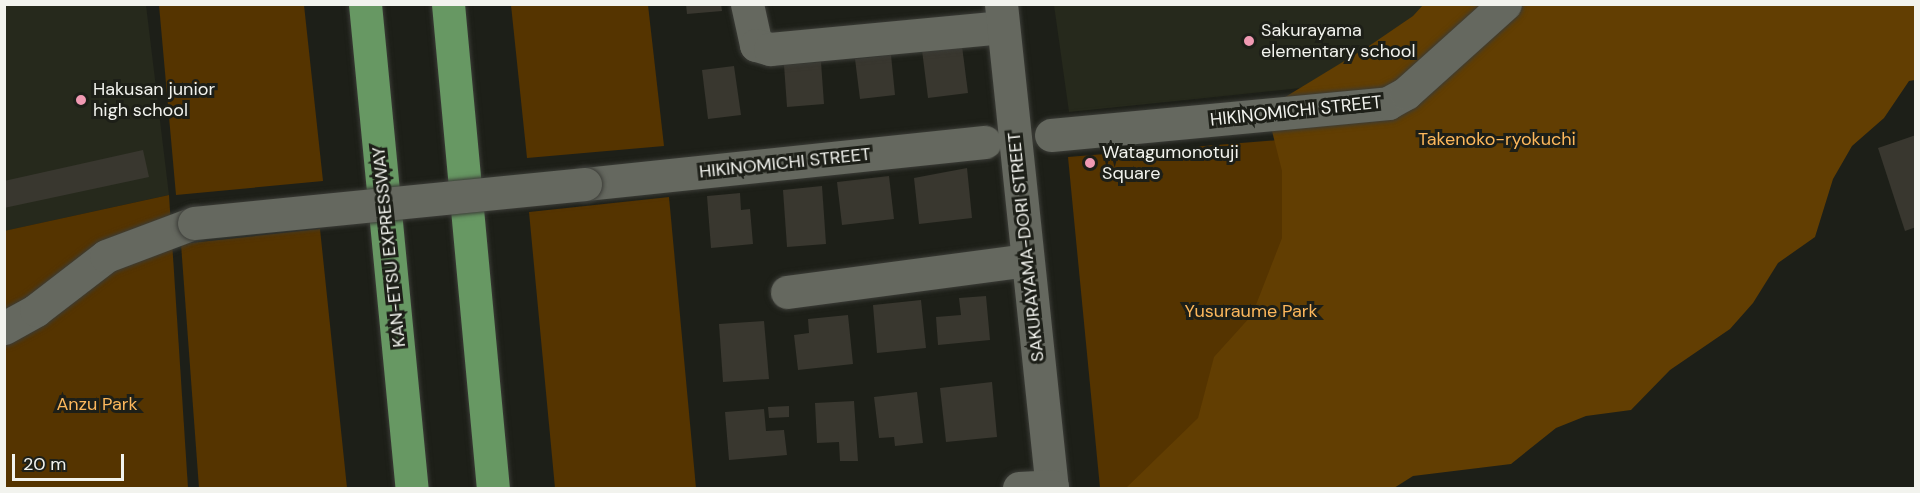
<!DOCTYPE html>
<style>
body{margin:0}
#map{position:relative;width:1920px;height:493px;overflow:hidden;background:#1d1f18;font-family:"DM Sans",sans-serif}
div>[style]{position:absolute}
.built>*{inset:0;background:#26291c}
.green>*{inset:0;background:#553400}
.forest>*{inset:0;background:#623e02}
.building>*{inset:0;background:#39372f}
.roads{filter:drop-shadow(0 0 2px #3b3c37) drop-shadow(0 0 2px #3b3c37)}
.minor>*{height:33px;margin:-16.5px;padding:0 16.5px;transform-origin:16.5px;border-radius:16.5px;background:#65685f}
.highway>*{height:33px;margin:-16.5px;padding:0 16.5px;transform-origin:16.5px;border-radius:16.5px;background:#679863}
.bridges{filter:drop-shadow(0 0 2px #3b3c37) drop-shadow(0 0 2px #3b3c37)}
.minor-bridge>*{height:33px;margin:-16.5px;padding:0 16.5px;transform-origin:16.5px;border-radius:16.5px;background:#65685f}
.dots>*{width:16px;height:16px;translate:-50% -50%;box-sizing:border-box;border:3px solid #1d1f18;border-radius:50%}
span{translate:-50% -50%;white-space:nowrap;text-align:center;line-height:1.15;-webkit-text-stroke:6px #1d1f18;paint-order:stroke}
.poi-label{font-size:18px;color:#f2f3ee}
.left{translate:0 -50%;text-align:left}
.street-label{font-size:18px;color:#f2f3ee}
.park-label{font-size:18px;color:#fdb85c}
.frame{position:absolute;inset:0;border:6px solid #f2f3ee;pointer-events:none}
.scale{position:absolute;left:12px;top:454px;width:112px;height:27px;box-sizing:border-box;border:3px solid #f2f3ee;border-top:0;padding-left:8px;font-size:18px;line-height:21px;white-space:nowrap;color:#f2f3ee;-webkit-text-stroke:4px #1d1f18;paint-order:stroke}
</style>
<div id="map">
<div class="built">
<i style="clip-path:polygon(4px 5px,146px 5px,169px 195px,5px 231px)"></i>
<i style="clip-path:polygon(1054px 5px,1478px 5px,1399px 78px,1069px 112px)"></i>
</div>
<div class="green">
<i style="clip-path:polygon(159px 5px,304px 5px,323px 181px,176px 195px)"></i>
<i style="clip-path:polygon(511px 5px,648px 5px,664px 146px,527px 158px)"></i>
<i style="clip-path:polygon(1352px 134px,1312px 488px,1100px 488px,1068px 157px)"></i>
<i style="clip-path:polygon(169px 195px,188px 488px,5px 488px,4px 231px)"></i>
<i style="clip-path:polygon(669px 197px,696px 488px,555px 488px,529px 212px)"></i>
<i style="clip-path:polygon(320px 229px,347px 488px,199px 488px,181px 244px)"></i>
</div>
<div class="forest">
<i style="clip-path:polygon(1423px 5px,1915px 5px,1915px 80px,1909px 81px,1884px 118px,1852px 146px,1833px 179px,1815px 237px,1778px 263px,1753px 303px,1730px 329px,1670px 370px,1631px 410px,1586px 416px,1556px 428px,1511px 464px,1413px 476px,1394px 488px,1126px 488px,1198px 418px,1214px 357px,1252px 315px,1282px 238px,1282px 171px,1272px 131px,1277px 102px,1369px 46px,1413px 16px)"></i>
</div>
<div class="building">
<i style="clip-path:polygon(686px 4px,721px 4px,722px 11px,687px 14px)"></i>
<i style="clip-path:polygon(962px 46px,968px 93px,928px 98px,922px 50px)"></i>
<i style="clip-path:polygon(891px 55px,895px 95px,860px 99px,855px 59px)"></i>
<i style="clip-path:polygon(821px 62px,824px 104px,787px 107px,784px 65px)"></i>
<i style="clip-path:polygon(734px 66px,741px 115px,708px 119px,702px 70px)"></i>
<i style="clip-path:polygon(1916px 135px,1916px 227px,1905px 231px,1878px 148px)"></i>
<i style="clip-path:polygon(143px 150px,149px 177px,4px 208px,4px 181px)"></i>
<i style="clip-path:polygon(967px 168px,972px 218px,919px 224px,914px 178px)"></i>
<i style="clip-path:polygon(889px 176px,894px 219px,842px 225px,837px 182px)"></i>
<i style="clip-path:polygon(822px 186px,826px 244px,787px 247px,783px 190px)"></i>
<i style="clip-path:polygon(740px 193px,741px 210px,750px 209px,753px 244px,711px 248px,707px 196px)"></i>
<i style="clip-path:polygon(986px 296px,990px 340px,938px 345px,936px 317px,961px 315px,959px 298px)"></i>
<i style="clip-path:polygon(921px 300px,926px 348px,877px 353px,873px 305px)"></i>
<i style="clip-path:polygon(848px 315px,853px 364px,798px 370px,794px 335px,809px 333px,808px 319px)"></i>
<i style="clip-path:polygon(764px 321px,769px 379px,723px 382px,719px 324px)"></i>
<i style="clip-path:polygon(992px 382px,997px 437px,946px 442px,940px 388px)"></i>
<i style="clip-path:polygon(917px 392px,923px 443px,895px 446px,894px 437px,879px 438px,874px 397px)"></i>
<i style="clip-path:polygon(854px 401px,858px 461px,840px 461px,839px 442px,817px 443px,815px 403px)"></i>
<i style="clip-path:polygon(789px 406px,789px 417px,769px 418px,768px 407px)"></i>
<i style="clip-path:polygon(764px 409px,766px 431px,784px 430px,787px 455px,729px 460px,725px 412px)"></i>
</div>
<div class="roads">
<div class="minor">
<i style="left:747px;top:4px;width:42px;rotate:77.6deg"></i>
<i style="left:756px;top:45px;width:15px;rotate:16deg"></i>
<i style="left:770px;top:49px;width:234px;rotate:-5.4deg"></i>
<i style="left:1001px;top:4px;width:487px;rotate:84deg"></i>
<i style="left:1051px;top:135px;width:339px;rotate:-5.4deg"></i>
<i style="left:1388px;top:103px;width:21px;rotate:-29deg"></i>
<i style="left:1406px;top:93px;width:133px;rotate:-42deg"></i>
<i style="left:585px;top:184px;width:402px;rotate:-6deg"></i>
<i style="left:787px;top:292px;width:242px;rotate:-7.6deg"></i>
<i style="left:4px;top:328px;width:37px;rotate:-29deg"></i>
<i style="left:36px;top:310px;width:88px;rotate:-37.6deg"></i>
<i style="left:106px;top:256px;width:94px;rotate:-20.6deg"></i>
<i style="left:1019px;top:488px;width:33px;rotate:-3deg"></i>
</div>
<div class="highway">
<i style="left:365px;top:4px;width:486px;rotate:84.5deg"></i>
<i style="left:448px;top:4px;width:486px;rotate:84.7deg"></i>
</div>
</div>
<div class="bridges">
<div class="minor-bridge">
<i style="left:194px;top:223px;width:393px;rotate:-5.7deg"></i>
</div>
</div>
<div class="dots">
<i style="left:1249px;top:41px;background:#f19ab3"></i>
<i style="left:81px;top:100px;background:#f19ab3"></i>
<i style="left:1090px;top:163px;background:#f19ab3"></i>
</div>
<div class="poi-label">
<span class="left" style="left:1261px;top:41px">Sakurayama<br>elementary school</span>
<span class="left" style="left:93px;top:100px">Hakusan junior<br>high school</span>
<span class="left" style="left:1102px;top:163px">Watagumonotuji<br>Square</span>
</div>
<div class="street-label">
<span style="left:1296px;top:111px;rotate:-6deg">HIKINOMICHI STREET</span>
<span style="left:785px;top:163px;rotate:-6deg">HIKINOMICHI STREET</span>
<span style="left:389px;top:247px;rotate:-96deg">KAN-ETSU EXPRESSWAY</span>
<span style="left:1026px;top:247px;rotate:-96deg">SAKURAYAMA-DORI STREET</span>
</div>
<div class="park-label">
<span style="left:1497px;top:139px">Takenoko-ryokuchi</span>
<span style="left:1251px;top:311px">Yusuraume Park</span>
<span style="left:97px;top:404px">Anzu Park</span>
</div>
<div class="frame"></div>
<div class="scale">20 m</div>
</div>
